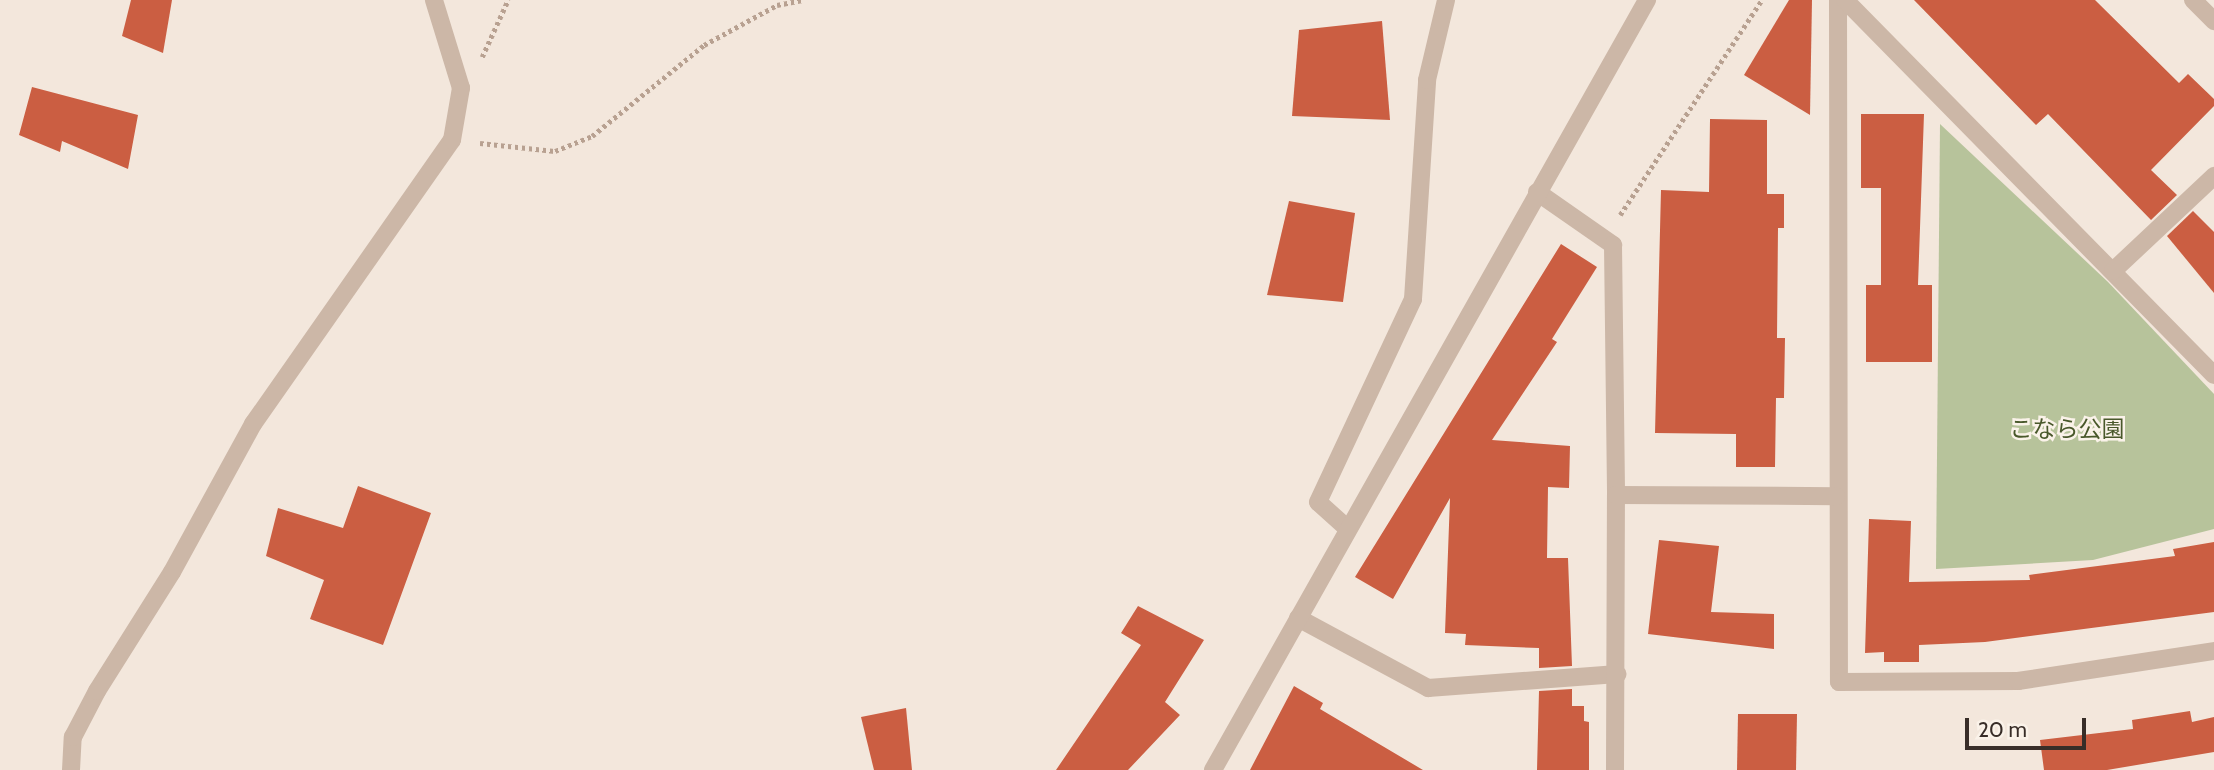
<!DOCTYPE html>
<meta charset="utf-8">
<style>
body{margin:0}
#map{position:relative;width:2214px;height:770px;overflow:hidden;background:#f3e7dc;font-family:Cabin,"Noto Sans JP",sans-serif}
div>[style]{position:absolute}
.green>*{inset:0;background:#b7c39b}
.building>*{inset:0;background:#cb5e42}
.path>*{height:4.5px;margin-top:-2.25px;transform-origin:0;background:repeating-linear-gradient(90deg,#b8a191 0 3.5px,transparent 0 7px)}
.minor>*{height:18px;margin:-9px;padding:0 9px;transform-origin:9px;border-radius:9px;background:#ccb7a7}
span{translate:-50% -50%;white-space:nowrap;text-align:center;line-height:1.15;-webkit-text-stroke:5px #faf2e9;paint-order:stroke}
.park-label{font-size:23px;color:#49582b}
.scale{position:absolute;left:1965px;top:718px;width:121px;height:32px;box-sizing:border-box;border:4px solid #382d28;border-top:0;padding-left:9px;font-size:21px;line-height:24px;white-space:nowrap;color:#382d28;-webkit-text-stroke:5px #faf2e9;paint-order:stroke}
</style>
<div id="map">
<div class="green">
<i style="clip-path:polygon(1940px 124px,2108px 282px,2214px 394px,2214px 529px,2093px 560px,1936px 569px)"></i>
</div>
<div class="building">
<i style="clip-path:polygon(131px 0,172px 0,163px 53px,122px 36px)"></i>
<i style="clip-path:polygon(1789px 0,1812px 0,1810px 115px,1744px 75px)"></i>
<i style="clip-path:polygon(1914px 0,2095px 0,2179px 83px,2188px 74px,2214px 99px,2214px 106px,2151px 170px,2177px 195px,2151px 220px,2048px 114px,2036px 125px)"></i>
<i style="clip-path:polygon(1382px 21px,1390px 120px,1292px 116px,1299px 30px)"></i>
<i style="clip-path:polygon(32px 87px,138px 115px,128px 169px,62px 141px,60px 152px,19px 135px)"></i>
<i style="clip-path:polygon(1861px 114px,1924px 114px,1918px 285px,1932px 285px,1932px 362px,1866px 362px,1866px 285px,1881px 285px,1881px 188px,1861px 188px)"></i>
<i style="clip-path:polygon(1710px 119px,1767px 120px,1767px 194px,1784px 194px,1784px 228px,1778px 228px,1777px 338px,1785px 338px,1784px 398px,1776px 398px,1775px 467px,1736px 467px,1736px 434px,1655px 433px,1661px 190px,1709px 192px)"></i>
<i style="clip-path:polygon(1289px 201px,1355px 213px,1343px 302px,1267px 295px)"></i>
<i style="clip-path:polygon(2193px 211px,2214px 232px,2214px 293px,2167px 236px)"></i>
<i style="clip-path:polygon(1561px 244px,1597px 267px,1552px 339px,1557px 342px,1492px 440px,1570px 446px,1569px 488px,1548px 487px,1547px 558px,1568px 558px,1572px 666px,1539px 668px,1539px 648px,1465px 645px,1466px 634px,1445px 633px,1450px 498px,1393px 599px,1355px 577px)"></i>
<i style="clip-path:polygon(358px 486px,431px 513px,383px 645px,310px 619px,324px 580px,266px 556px,278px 508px,343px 528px)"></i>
<i style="clip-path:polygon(1869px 519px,1911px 521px,1909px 582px,2030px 580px,2029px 575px,2175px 556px,2173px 549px,2214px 542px,2214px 612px,1985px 642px,1919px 645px,1919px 662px,1884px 662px,1884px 652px,1865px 653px)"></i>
<i style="clip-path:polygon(1659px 540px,1719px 546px,1711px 612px,1774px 614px,1774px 649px,1648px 634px)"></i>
<i style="clip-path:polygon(1138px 606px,1204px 640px,1165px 702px,1180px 715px,1128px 770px,1056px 770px,1141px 645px,1121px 633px)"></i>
<i style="clip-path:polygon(1294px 686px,1323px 703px,1320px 709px,1423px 770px,1250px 770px)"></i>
<i style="clip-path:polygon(1572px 689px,1572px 706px,1584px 706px,1584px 721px,1589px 722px,1589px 770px,1537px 770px,1539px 691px)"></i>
<i style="clip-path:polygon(906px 708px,912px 770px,874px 770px,861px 717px)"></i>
<i style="clip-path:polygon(2190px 711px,2192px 722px,2214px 717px,2214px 752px,2107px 770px,2044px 770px,2040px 740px,2133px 729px,2132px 720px)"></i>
<i style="clip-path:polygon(1738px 714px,1797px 714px,1796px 770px,1737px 770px)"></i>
</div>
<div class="path">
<i style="left:482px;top:57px;width:63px;rotate:-65.5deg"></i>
<i style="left:480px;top:143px;width:75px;rotate:6.1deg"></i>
<i style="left:555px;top:151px;width:40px;rotate:-22deg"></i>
<i style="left:592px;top:136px;width:144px;rotate:-39.1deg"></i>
<i style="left:704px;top:45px;width:83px;rotate:-28.7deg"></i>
<i style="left:777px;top:5px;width:26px;rotate:-11deg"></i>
<i style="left:1620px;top:215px;width:258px;rotate:-56.6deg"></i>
</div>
<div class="minor">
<i style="left:1838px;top:0;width:682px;rotate:89.92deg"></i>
<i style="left:1839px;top:682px;width:179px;rotate:-0.3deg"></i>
<i style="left:2018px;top:681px;width:198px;rotate:-8.7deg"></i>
<i style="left:1845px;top:0;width:526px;rotate:45.46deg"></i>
<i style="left:2193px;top:0;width:30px;rotate:45deg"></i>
<i style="left:1537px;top:192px;width:93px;rotate:34.9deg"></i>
<i style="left:1613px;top:245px;width:250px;rotate:89.3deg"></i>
<i style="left:2113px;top:271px;width:139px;rotate:-43.2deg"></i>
<i style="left:1348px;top:529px;width:40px;rotate:-138deg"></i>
<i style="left:1318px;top:502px;width:224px;rotate:-64.9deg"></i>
<i style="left:1413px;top:299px;width:219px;rotate:-86.3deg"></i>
<i style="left:1427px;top:80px;width:82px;rotate:-76.6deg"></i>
<i style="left:1298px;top:618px;width:148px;rotate:28.3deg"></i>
<i style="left:1428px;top:688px;width:190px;rotate:-4.2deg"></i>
<i style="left:71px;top:770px;width:33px;rotate:-87deg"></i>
<i style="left:73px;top:737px;width:52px;rotate:-62.4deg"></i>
<i style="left:97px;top:691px;width:141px;rotate:-57.8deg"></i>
<i style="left:172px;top:572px;width:169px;rotate:-61.3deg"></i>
<i style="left:253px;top:424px;width:347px;rotate:-55deg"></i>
<i style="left:452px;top:140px;width:53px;rotate:-80.2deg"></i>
<i style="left:461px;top:88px;width:92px;rotate:-107.1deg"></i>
<i style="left:1213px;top:770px;width:884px;rotate:-60.59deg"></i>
<i style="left:1615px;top:770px;width:275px;rotate:-89.8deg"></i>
<i style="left:1616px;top:495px;width:220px;rotate:0.3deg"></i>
</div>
<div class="park-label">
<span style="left:2067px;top:429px">こなら公園</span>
</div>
<div class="scale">20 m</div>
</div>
